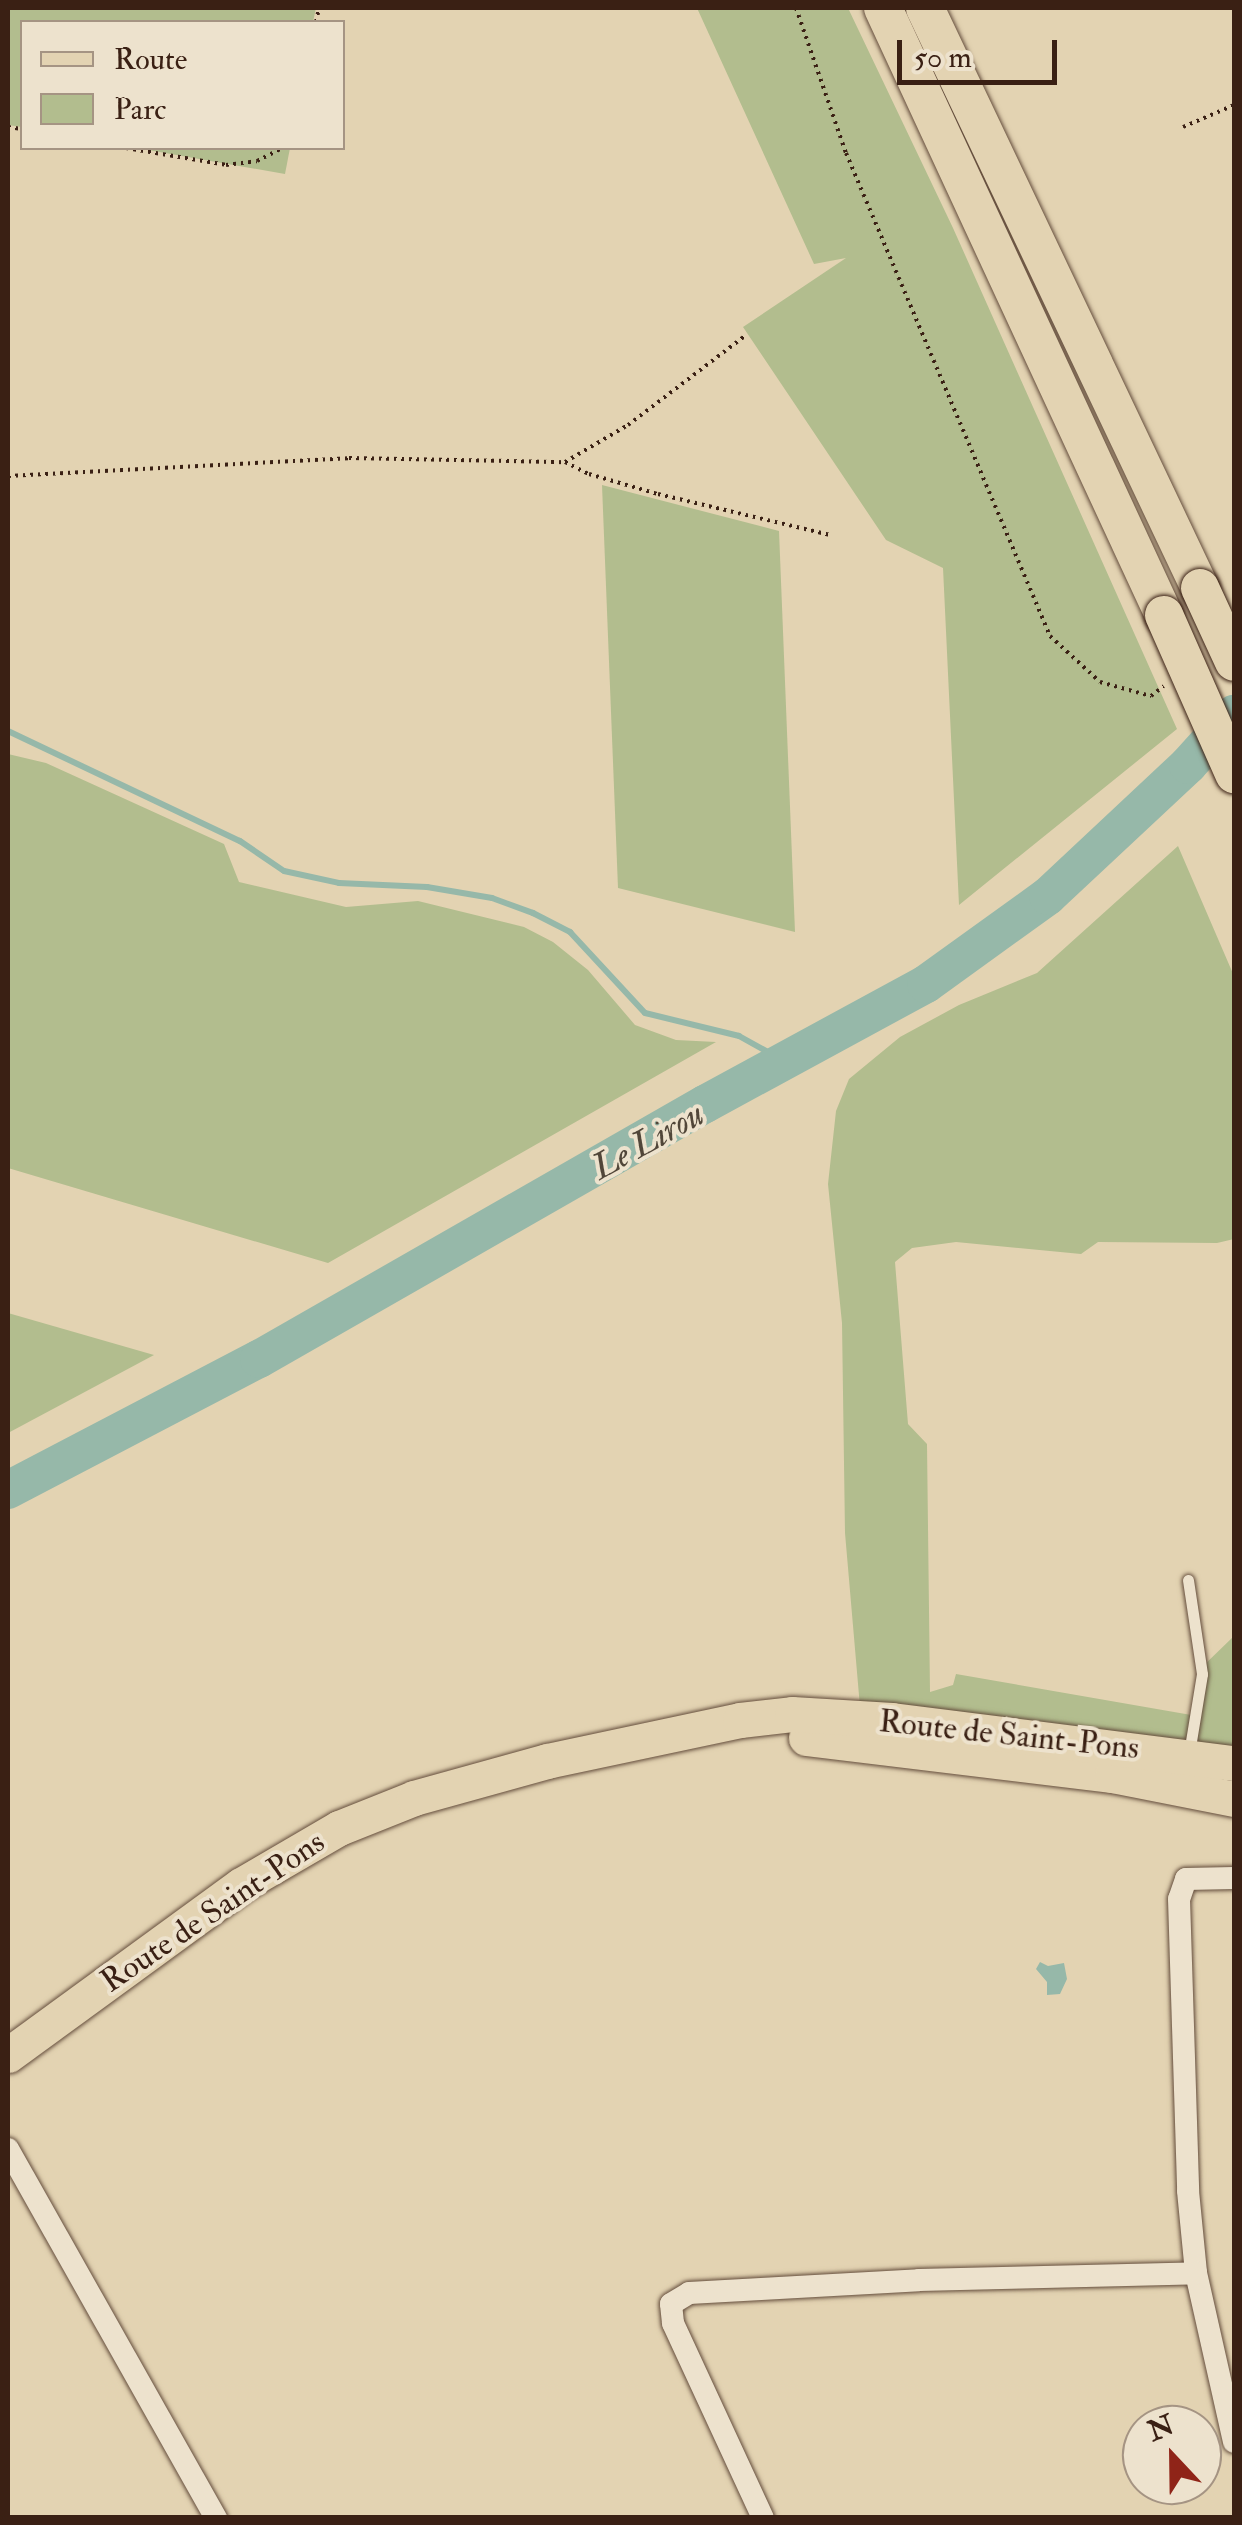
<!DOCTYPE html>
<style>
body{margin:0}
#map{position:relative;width:1242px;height:2525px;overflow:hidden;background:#e3d3b2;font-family:"IM FELL Double Pica",serif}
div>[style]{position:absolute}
.green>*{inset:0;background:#b2bd8e}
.water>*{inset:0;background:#96b8a9}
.stream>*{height:6px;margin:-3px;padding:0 3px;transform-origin:3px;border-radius:3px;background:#96b8a9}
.river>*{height:38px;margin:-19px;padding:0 19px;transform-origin:19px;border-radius:19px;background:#96b8a9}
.path>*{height:4px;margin-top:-2px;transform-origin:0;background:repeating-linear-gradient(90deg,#3a2014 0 2.5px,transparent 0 7.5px)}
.roads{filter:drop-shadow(0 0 2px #644d3c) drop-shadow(0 0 2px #644d3c)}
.service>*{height:11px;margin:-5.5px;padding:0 5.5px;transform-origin:5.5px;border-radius:5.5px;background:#ede2cd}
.minor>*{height:22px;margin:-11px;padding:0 11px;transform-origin:11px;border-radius:11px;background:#ede2cd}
.primary>*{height:35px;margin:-17.5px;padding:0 17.5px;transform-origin:17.5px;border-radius:17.5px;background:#e3d3b2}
.trunk>*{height:38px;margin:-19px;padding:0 19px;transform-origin:19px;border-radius:19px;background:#e3d3b2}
.bridges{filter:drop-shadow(0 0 2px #3a2014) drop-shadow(0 0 2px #3a2014)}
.trunk-bridge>*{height:38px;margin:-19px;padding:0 19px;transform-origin:19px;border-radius:19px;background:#e3d3b2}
span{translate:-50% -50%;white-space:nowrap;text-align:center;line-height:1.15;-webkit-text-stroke:8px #ede2cd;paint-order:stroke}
.street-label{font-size:32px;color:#3a2014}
.water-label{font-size:35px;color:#514639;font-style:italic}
.frame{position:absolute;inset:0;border:10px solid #3a2014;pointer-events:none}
.legend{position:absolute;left:20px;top:20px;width:325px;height:130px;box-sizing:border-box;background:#ede2cd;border:2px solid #a59483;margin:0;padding:12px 18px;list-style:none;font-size:30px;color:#3a2014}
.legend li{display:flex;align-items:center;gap:20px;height:50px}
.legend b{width:50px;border:2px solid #a59483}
.north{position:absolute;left:1122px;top:2405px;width:100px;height:100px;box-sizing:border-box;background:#ede2cd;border:2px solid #a59483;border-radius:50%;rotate:338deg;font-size:28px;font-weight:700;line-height:40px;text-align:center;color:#3a2014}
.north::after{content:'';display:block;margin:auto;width:35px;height:45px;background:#8f2418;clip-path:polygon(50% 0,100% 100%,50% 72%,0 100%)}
.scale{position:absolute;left:897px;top:40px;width:160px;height:45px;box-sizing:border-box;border:5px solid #3a2014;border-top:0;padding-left:12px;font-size:30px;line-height:35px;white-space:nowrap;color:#3a2014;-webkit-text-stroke:8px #ede2cd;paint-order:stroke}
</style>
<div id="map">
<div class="green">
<i style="clip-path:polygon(8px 8px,316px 8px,313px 22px,22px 22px,22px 127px,8px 125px)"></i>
<i style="clip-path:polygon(697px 8px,848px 8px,953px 228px,1177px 729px,959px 905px,943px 568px,886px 540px,743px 327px,846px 258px,814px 264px)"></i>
<i style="clip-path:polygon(137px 148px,290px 148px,285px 174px)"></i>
<i style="clip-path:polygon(602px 485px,779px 531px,795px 932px,618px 888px)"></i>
<i style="clip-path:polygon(8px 754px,46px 763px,224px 844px,239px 882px,346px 907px,418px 901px,524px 927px,553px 942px,588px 970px,635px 1025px,676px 1040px,716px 1042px,328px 1263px,8px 1168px)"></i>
<i style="clip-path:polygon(1178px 846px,1234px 976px,1234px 1239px,1217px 1243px,1098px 1242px,1081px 1254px,956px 1242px,912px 1248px,895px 1262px,908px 1424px,927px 1444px,930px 1692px,953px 1685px,956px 1674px,1197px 1716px,1200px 1669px,1234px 1636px,1234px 1756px,860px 1707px,845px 1533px,842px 1323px,828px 1184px,836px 1111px,849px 1079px,900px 1037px,959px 1005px,1037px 973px)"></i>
<i style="clip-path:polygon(8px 1313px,154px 1355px,8px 1433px)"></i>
</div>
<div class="water">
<i style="clip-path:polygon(1040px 1962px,1048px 1966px,1064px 1963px,1067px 1979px,1060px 1994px,1047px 1995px,1047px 1982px,1036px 1969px)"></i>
</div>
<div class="stream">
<i style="left:8px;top:731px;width:257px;rotate:25.4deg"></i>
<i style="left:240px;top:841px;width:53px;rotate:34.3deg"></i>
<i style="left:284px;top:871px;width:56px;rotate:12.3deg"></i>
<i style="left:339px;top:883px;width:88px;rotate:2.6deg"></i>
<i style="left:427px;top:887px;width:66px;rotate:9.6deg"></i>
<i style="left:492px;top:898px;width:44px;rotate:20.1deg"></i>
<i style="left:533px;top:913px;width:42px;rotate:27.2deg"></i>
<i style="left:570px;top:932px;width:110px;rotate:47.2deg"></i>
<i style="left:645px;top:1013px;width:97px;rotate:13.7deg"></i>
<i style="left:739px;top:1036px;width:51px;rotate:29.1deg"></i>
</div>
<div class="river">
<i style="left:8px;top:1490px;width:283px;rotate:-27.6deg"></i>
<i style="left:259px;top:1359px;width:514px;rotate:-29.76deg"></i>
<i style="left:705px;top:1104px;width:251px;rotate:-28.5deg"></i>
<i style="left:926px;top:984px;width:150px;rotate:-35.8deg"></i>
<i style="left:1048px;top:896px;width:192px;rotate:-43.1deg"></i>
<i style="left:1188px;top:765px;width:69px;rotate:-48deg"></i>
</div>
<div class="path">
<i style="left:796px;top:8px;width:153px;rotate:71deg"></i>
<i style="left:846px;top:153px;width:524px;rotate:67.1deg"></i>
<i style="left:1050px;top:636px;width:68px;rotate:42.6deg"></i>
<i style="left:1100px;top:682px;width:53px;rotate:15.4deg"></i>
<i style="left:1151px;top:696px;width:16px;rotate:-38deg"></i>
<i style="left:316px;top:22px;width:14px;rotate:-78deg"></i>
<i style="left:8px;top:127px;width:14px;rotate:8deg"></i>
<i style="left:1183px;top:127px;width:56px;rotate:-23.3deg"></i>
<i style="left:126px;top:148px;width:101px;rotate:9.6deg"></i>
<i style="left:226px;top:165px;width:31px;rotate:-7deg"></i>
<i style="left:257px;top:161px;width:28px;rotate:-27deg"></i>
<i style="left:565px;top:462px;width:27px;rotate:27deg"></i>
<i style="left:589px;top:474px;width:72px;rotate:16.2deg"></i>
<i style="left:658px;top:494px;width:177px;rotate:13.4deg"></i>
<i style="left:8px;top:476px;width:341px;rotate:-3deg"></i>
<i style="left:349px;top:458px;width:216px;rotate:1.1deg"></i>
<i style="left:565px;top:462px;width:73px;rotate:-30.4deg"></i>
<i style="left:628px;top:425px;width:147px;rotate:-37.3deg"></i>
</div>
<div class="roads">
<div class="service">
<i style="left:1188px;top:1580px;width:95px;rotate:81.5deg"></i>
<i style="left:1202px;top:1674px;width:80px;rotate:99.3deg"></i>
</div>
<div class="minor">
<i style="left:1234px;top:1878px;width:48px;rotate:178.8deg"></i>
<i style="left:1186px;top:1879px;width:21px;rotate:109deg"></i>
<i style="left:1179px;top:1899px;width:292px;rotate:88.2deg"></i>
<i style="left:1188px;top:2191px;width:82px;rotate:84.4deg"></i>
<i style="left:1196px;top:2273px;width:173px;rotate:77.3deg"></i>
<i style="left:8px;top:2149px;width:424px;rotate:60.6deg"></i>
<i style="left:763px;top:2518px;width:215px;rotate:-114.8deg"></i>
<i style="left:673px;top:2323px;width:19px;rotate:-96deg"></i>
<i style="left:671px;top:2304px;width:21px;rotate:-31deg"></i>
<i style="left:689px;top:2293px;width:230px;rotate:-3.2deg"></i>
<i style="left:919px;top:2280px;width:277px;rotate:-1.4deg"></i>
</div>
<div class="primary">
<i style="left:806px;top:1738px;width:308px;rotate:6.9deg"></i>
<i style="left:1112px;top:1775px;width:124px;rotate:11.1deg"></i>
<i style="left:8px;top:2055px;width:288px;rotate:-36.1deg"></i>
<i style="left:241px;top:1885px;width:113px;rotate:-30.2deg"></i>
<i style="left:339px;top:1828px;width:81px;rotate:-21.8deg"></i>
<i style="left:414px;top:1798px;width:138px;rotate:-15.5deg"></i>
<i style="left:547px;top:1761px;width:197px;rotate:-12deg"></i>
<i style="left:740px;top:1720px;width:52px;rotate:-6.6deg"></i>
<i style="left:792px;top:1714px;width:100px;rotate:3.4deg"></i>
<i style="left:892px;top:1720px;width:345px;rotate:7.2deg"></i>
</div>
<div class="trunk">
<i style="left:883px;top:8px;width:669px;rotate:65.16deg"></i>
<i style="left:925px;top:8px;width:642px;rotate:64.63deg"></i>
</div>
</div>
<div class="bridges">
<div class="trunk-bridge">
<i style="left:1200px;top:588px;width:81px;rotate:65.3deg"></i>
<i style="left:1164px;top:615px;width:174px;rotate:66.2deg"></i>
</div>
</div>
<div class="street-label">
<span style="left:1009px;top:1735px;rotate:6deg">Route de Saint-Pons</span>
<span style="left:213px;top:1912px;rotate:-34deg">Route de Saint-Pons</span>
</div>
<div class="water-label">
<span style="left:648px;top:1141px;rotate:-29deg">Le Lirou</span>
</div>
<div class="frame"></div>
<ul class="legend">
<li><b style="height:12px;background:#e3d3b2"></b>Route</li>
<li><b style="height:28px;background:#b2bd8e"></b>Parc</li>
</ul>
<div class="north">N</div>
<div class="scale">50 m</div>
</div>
